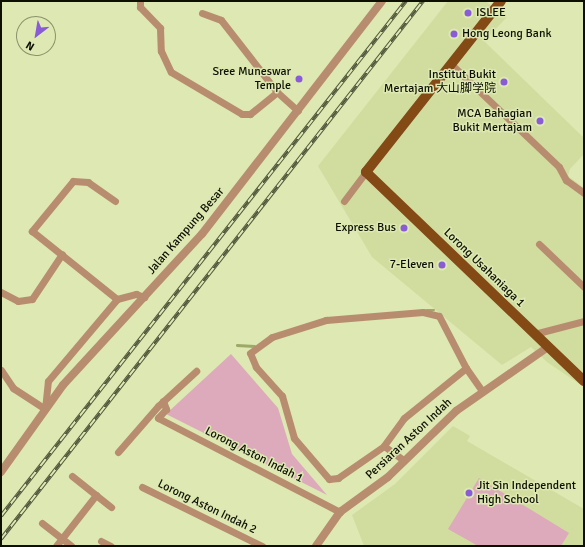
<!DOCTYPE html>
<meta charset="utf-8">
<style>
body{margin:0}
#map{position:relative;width:585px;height:547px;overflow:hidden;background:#dde8b2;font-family:Signika,"Noto Sans SC",sans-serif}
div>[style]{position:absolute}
.built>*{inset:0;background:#d1dd9f}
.green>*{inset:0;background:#dab}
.stream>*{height:2.5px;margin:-1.25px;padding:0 1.25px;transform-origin:1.25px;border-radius:1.25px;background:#9da968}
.minor>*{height:7px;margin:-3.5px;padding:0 3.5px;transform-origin:3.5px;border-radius:3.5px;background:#b88d6f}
.tertiary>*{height:8px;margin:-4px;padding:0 4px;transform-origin:4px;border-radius:4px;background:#b88d6f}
.primary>*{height:10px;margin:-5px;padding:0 5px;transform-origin:5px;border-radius:5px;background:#844a16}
.rail>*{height:4px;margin-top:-2px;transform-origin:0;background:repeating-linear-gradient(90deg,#dde8b2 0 8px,#52583c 0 16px);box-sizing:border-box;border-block:1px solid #52583c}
.dots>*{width:11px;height:11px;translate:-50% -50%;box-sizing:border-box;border:2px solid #dde8b2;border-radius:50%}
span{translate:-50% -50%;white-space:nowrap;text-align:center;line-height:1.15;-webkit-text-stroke:3px #dde8b2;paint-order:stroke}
.poi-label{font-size:12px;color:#0d1001}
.left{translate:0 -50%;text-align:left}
.right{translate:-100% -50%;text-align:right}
.street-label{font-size:12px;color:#0d1001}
.frame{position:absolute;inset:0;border:2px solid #0d1001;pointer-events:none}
.north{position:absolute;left:16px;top:16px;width:40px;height:40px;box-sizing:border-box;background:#dde8b2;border:1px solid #8a926b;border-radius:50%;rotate:211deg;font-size:11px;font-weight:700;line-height:16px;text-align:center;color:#0d1001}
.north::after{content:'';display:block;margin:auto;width:14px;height:18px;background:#895cd6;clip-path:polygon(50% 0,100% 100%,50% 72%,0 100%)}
</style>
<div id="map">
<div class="built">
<i style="clip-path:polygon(448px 1px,485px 1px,507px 17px,484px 41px,584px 138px,584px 154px,570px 169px,568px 176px,584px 188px,584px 387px,547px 362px,531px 347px,502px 365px,372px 257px,318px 166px)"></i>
<i style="clip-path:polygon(453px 426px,470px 436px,467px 441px,584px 509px,584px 546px,364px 546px,352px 515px,395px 484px)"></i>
</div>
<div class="green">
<i style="clip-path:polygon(231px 354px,278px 408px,292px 454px,327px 495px,166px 414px)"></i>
<i style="clip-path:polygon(479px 478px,569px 533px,561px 546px,478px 546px,448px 529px)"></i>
</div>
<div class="stream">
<i style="left:427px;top:310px;width:7px"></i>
<i style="left:237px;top:345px;width:17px;rotate:3deg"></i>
</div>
<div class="minor">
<i style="left:140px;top:1px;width:6px;rotate:90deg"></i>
<i style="left:140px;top:7px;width:29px;rotate:46deg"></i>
<i style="left:160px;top:28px;width:23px;rotate:88deg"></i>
<i style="left:161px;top:51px;width:23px;rotate:65deg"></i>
<i style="left:171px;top:72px;width:82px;rotate:30.6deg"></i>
<i style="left:242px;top:114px;width:8px"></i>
<i style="left:250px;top:114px;width:35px;rotate:-39deg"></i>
<i style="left:277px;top:92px;width:28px;rotate:42deg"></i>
<i style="left:202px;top:13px;width:20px;rotate:20deg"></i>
<i style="left:221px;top:20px;width:91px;rotate:52.1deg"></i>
<i style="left:451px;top:64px;width:149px;rotate:43.6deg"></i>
<i style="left:559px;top:167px;width:15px;rotate:62deg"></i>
<i style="left:566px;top:180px;width:22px;rotate:36deg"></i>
<i style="left:115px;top:201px;width:33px;rotate:-145deg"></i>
<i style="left:88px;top:182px;width:15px;rotate:-176deg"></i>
<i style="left:73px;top:181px;width:65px;rotate:129.4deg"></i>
<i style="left:32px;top:231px;width:109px;rotate:38.7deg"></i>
<i style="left:117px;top:299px;width:20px;rotate:-15deg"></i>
<i style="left:136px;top:294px;width:9px;rotate:21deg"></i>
<i style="left:344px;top:201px;width:36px;rotate:-53deg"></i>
<i style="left:539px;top:244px;width:62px;rotate:43.7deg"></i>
<i style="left:1px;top:292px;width:19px;rotate:28deg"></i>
<i style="left:18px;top:301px;width:14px;rotate:-8deg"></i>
<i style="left:32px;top:299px;width:54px;rotate:-56.3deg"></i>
<i style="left:534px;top:334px;width:52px;rotate:-14.6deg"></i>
<i style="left:466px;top:368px;width:80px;rotate:141.1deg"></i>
<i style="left:404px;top:418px;width:34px;rotate:126deg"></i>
<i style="left:384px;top:446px;width:56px;rotate:145.2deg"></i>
<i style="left:338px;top:478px;width:9px;rotate:174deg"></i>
<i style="left:329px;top:479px;width:54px;rotate:-130.5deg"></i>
<i style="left:294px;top:438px;width:44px;rotate:-105.9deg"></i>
<i style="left:282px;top:396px;width:39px;rotate:-132deg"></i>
<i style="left:256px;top:367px;width:15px;rotate:-113deg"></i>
<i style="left:250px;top:353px;width:27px;rotate:-36deg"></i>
<i style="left:272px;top:337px;width:57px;rotate:-17.5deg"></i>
<i style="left:326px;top:320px;width:97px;rotate:-4.7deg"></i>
<i style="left:423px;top:312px;width:16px;rotate:14deg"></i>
<i style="left:439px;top:316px;width:59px;rotate:62.6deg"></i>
<i style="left:466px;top:368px;width:29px;rotate:55deg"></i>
<i style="left:1px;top:370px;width:22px;rotate:56deg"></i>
<i style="left:13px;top:388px;width:38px;rotate:33deg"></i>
<i style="left:45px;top:409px;width:28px;rotate:-84deg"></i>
<i style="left:48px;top:381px;width:107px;rotate:-49.9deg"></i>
<i style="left:163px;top:401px;width:9px;rotate:69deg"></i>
<i style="left:166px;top:409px;width:12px;rotate:132deg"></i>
<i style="left:158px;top:418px;width:205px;rotate:27.3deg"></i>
<i style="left:384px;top:446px;width:22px;rotate:36deg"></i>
<i style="left:118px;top:452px;width:61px;rotate:-49deg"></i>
<i style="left:158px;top:406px;width:52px;rotate:-42.6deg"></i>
<i style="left:72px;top:476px;width:50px;rotate:38.5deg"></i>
<i style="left:142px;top:487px;width:134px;rotate:26.2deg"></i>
<i style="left:42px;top:523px;width:37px;rotate:38deg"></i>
<i style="left:101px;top:541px;width:11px;rotate:27deg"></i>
<i style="left:56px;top:546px;width:65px;rotate:-51.9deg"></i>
</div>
<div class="tertiary">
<i style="left:1px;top:472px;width:107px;rotate:-54.5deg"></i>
<i style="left:63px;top:385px;width:205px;rotate:-47.4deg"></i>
<i style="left:202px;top:234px;width:294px;rotate:-52.3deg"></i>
<i style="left:316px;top:546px;width:42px;rotate:-54.8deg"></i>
<i style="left:340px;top:512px;width:59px;rotate:-36.1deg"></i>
<i style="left:388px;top:477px;width:95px;rotate:-44.1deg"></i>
<i style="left:456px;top:411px;width:112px;rotate:-34.8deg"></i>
</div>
<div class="primary">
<i style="left:501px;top:1px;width:218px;rotate:128.3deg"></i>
<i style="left:366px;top:172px;width:302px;rotate:43.8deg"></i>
</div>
<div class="rail">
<i style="left:1px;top:516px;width:655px;rotate:-51.82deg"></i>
<i style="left:1px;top:539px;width:684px;rotate:-51.89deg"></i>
</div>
<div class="dots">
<i style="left:468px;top:13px;background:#895cd6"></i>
<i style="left:454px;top:34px;background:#895cd6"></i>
<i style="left:299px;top:79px;background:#895cd6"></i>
<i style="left:504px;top:82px;background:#895cd6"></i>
<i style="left:540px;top:121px;background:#895cd6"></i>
<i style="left:404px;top:228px;background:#895cd6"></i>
<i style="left:442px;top:265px;background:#895cd6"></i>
<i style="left:469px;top:493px;background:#895cd6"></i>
</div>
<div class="poi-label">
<span class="left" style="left:476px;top:13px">ISLEE</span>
<span class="left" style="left:462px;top:34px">Hong Leong Bank</span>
<span class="right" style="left:291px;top:79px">Sree Muneswar<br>Temple</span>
<span class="right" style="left:496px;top:82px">Institut Bukit<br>Mertajam 大山脚学院</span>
<span class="right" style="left:532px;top:121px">MCA Bahagian<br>Bukit Mertajam</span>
<span class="right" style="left:396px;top:228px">Express Bus</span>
<span class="right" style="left:434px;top:265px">7-Eleven</span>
<span class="left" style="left:477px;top:493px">Jit Sin Independent<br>High School</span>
</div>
<div class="street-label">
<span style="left:186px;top:231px;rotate:-49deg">Jalan Kampung Besar</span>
<span style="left:484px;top:268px;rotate:44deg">Lorong Usahaniaga 1</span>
<span style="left:409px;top:439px;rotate:-43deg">Persiaran Aston Indah</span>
<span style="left:254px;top:455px;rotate:27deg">Lorong Aston Indah 1</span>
<span style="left:207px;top:507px;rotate:26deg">Lorong Aston Indah 2</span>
</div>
<div class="frame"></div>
<div class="north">N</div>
</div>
